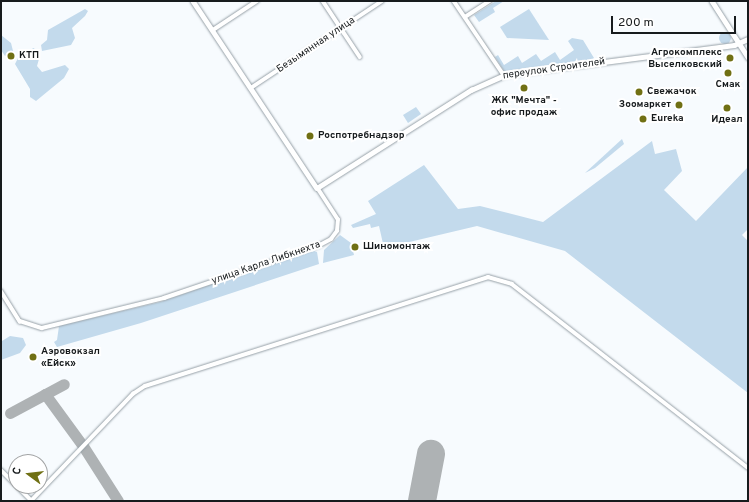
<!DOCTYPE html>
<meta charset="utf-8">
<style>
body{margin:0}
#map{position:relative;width:749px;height:502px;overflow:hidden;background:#f7fbfe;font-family:Overpass,sans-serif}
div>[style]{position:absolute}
.green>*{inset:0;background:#c3daec}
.round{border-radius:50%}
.taxiway>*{height:11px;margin:-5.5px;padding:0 5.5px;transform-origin:5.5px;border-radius:5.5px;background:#aeb2b4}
.runway>*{height:28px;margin:-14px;padding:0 14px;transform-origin:14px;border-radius:14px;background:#aeb2b4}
.roads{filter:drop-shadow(0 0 1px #97a1a8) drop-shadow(0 0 1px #97a1a8)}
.minor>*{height:3.5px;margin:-1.75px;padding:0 1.75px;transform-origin:1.75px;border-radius:1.75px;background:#fff}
.tertiary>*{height:4.5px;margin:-2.25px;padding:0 2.25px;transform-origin:2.25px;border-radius:2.25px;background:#fff}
.dots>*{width:11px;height:11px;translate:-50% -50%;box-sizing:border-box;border:2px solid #fff;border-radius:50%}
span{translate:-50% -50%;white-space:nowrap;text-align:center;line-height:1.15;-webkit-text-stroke:4px #fff;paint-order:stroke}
.street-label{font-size:10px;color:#171b1d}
.poi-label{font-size:10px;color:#171b1d;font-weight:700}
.right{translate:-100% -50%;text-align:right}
.left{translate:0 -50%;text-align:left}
.frame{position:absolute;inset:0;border:2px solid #171b1d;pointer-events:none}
.north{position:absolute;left:8px;top:454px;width:40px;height:40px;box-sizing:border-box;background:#fff;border:1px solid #a2a4a5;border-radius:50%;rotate:285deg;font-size:11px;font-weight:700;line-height:16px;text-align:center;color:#171b1d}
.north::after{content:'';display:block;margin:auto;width:14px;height:18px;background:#707014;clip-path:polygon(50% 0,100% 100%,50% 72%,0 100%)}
.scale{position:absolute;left:611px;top:16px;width:125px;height:18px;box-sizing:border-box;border:2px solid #171b1d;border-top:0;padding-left:5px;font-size:12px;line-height:14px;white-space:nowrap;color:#171b1d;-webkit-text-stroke:3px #fff;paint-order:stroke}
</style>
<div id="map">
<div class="green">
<i style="clip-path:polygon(496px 1px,504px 1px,493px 8px,495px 12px,479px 22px,474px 15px)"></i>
<i style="clip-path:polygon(85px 9px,88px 11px,85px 16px,72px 28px,75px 38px,71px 45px,42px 51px,41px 45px,47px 40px,48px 30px)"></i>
<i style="clip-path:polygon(529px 9px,549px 40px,507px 38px,500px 27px)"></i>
<i class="round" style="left:719px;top:32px;width:12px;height:12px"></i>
<i style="clip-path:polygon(1px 35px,11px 43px,13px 51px,5px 56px,1px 50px)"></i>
<i style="clip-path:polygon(572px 38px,583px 40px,594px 58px,592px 60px,504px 71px,495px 57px,498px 55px,504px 65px,518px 56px,522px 63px,536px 54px,541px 61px,555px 52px,560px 60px,574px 50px,568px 41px)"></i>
<i style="clip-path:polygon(34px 48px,39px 59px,37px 66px,42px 72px,65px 65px,69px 69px,64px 78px,36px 101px,30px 97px,30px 89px,15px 64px,20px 54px)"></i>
<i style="clip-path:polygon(416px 107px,421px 114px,408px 123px,403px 115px)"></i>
<i style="clip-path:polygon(622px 139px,624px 144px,595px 168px,585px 173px)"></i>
<i style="clip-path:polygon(652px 141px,655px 154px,676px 149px,682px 171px,664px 190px,696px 221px,748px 167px,748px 229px,742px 235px,748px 241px,748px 393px,565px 251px,477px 226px,384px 248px,379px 226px,371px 228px,370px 224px,353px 228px,351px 225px,376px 214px,368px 201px,424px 165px,458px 209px,480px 206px,543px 222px)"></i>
<i style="clip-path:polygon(340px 235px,351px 243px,354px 255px,323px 263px,324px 250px)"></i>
<i style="clip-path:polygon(311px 250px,317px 252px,319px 264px,141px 323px,57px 347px,54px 342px,57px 340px,59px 326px,160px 302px)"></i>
<i style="clip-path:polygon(10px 336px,23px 338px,26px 345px,20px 353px,1px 360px,2px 341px)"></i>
</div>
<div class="taxiway">
<i style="left:45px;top:394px;width:64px;rotate:53.8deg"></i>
<i style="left:83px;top:446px;width:65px;rotate:57.5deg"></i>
<i style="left:10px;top:413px;width:61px;rotate:-28.2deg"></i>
</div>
<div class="runway">
<i style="left:422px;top:501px;width:48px;rotate:-79.2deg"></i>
</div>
<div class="roads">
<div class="minor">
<i style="left:323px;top:1px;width:67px;rotate:56.5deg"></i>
<i style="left:454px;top:1px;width:89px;rotate:56deg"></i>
<i style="left:465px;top:17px;width:30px;rotate:-33deg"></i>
<i style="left:213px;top:30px;width:53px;rotate:-33.4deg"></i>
<i style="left:251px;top:88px;width:157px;rotate:-33.6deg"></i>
<i style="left:1px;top:291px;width:36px;rotate:58deg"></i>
<i style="left:20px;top:321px;width:23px;rotate:18deg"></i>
<i style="left:42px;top:328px;width:126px;rotate:-13.8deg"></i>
<i style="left:164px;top:298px;width:163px;rotate:-18.7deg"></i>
<i style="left:318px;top:246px;width:15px;rotate:-28deg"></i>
<i style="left:331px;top:239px;width:10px;rotate:-53deg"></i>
<i style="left:337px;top:231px;width:11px;rotate:-85deg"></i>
<i style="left:338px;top:220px;width:38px;rotate:-123deg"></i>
<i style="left:1px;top:470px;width:21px;rotate:45deg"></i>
<i style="left:17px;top:486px;width:20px;rotate:45deg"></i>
<i style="left:31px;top:501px;width:148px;rotate:-46.4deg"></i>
<i style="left:133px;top:394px;width:14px;rotate:-34deg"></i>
<i style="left:145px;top:386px;width:360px;rotate:-17.6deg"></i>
<i style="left:488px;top:277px;width:25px;rotate:16deg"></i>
<i style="left:512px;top:284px;width:299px;rotate:37.9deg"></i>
</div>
<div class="tertiary">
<i style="left:193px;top:1px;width:224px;rotate:56.5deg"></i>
<i style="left:317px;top:188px;width:183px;rotate:-32.5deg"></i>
<i style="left:471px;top:90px;width:36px;rotate:-24deg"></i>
<i style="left:504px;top:75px;width:232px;rotate:-7.4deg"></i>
<i style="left:734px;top:45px;width:15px;rotate:-23deg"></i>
<i style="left:712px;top:1px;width:67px;rotate:57.3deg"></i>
</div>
</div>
<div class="dots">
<i style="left:11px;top:56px;background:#707014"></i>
<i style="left:730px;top:58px;background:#707014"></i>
<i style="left:728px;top:73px;background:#707014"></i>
<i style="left:524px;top:88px;background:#707014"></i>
<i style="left:639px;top:92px;background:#707014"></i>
<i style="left:679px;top:105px;background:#707014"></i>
<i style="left:727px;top:108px;background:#707014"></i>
<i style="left:643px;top:119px;background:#707014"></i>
<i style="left:310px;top:136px;background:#707014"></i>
<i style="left:355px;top:247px;background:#707014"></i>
<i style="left:33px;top:357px;background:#707014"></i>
</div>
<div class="street-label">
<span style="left:316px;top:45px;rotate:-34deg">Безымянная улица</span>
<span style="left:554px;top:69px;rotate:-8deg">переулок Строителей</span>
<span style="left:266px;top:263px;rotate:-19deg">улица Карла Либкнехта</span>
</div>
<div class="poi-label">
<span class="right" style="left:722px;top:58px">Агрокомплекс<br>Выселковский</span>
<span class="left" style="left:19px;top:56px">КТП</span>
<span style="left:728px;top:85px">Смак</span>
<span class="left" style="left:647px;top:92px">Свежачок</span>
<span style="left:524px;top:106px">ЖК "Мечта" -<br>офис продаж</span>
<span class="right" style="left:671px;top:105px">Зоомаркет</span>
<span class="left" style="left:651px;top:119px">Eureka</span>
<span style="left:727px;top:120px">Идеал</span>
<span class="left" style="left:318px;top:136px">Роспотребнадзор</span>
<span class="left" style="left:363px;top:247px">Шиномонтаж</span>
<span class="left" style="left:41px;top:357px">Аэровокзал<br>«Ейск»</span>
</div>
<div class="frame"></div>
<div class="north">С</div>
<div class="scale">200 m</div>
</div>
